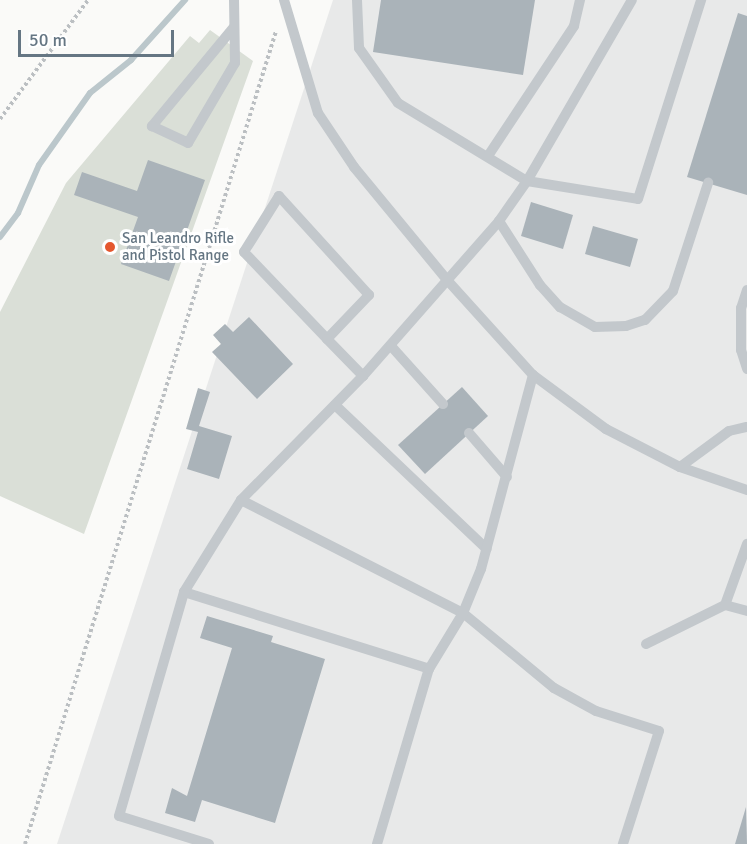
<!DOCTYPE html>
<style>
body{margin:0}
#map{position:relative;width:747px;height:844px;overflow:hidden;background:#fafaf8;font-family:Signika,sans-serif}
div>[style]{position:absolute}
.built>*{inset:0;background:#e8e9e9}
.green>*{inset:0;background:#dadfd7}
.stream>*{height:6px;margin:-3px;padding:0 3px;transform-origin:3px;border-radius:3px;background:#bbc7cb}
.building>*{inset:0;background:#aab3b9}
.path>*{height:4px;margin-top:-2px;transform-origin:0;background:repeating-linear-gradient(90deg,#bbbfc2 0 3px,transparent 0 6px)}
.service>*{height:10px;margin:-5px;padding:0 5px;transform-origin:5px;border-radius:5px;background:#c3c8cc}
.dots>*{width:16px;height:16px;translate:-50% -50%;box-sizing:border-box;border:3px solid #fff;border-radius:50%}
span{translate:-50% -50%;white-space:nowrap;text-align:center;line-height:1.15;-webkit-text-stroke:6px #fff;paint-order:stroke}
.poi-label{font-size:15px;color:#657683}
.left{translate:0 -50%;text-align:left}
.scale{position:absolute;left:18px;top:30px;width:156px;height:27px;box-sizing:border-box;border:3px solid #657683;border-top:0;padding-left:8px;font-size:18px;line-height:21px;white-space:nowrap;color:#657683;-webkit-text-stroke:4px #fff;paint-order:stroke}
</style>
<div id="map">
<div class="built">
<i style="clip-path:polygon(333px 0,747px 0,747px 844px,57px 844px)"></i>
</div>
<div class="green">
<i style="clip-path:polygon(210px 30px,253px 61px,84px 534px,0 496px,0 312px,66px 183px,190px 36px,199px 43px)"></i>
</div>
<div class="stream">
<i style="left:0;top:237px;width:30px;rotate:-53deg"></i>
<i style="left:18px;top:213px;width:52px;rotate:-66.4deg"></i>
<i style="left:39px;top:165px;width:88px;rotate:-54.7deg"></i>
<i style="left:90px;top:93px;width:53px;rotate:-38.8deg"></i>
<i style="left:131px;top:60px;width:81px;rotate:-48deg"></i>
</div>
<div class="building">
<i style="clip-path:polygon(381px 0,535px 0,523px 75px,373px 52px)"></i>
<i style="clip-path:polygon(738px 13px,747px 16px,747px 195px,687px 177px)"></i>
<i style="clip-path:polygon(148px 160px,205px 180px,169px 281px,121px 264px,138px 217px,74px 195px,82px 172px,137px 191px)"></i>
<i style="clip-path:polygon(531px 202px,573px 215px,563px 249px,521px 236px)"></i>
<i style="clip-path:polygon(593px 226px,638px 239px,630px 267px,585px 254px)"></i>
<i style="clip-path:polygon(249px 317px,293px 364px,257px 399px,212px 352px,221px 344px,213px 335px,225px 324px,233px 332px)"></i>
<i style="clip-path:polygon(462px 387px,488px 416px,425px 474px,398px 445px)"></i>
<i style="clip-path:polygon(198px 388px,210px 392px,199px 426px,232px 436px,219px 479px,187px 469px,198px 432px,186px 429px)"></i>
<i style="clip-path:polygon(207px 616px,273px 636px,271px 642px,325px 659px,275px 823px,202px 800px,195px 822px,165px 813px,172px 788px,187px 796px,232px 648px,200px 638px)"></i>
<i style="clip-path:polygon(746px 807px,747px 844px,735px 844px)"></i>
</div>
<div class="path">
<i style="left:0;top:119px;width:148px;rotate:-53.5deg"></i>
<i style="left:25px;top:844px;width:851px;rotate:-72.84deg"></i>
</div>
<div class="service">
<i style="left:284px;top:0;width:118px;rotate:73.3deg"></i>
<i style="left:318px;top:113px;width:65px;rotate:56.3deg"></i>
<i style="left:354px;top:167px;width:148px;rotate:50.5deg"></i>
<i style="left:448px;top:281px;width:127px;rotate:47.9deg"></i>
<i style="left:533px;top:375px;width:91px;rotate:36.5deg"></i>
<i style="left:606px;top:429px;width:83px;rotate:27.2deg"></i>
<i style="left:680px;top:467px;width:71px;rotate:18.9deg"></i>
<i style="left:357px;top:0;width:48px;rotate:87.6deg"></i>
<i style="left:359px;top:48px;width:67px;rotate:54.7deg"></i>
<i style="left:398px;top:103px;width:151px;rotate:31.2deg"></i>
<i style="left:527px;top:181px;width:112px;rotate:9.2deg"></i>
<i style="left:638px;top:199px;width:209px;rotate:-72.4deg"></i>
<i style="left:234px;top:27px;width:129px;rotate:129.6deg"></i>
<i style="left:152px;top:126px;width:40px;rotate:25deg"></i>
<i style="left:188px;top:143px;width:93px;rotate:-59.6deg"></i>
<i style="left:235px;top:63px;width:63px;rotate:-90.9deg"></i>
<i style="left:488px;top:156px;width:156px;rotate:-56.5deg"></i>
<i style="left:574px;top:26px;width:27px;rotate:-77deg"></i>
<i style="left:499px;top:221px;width:76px;rotate:57.4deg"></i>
<i style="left:540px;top:285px;width:30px;rotate:48deg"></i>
<i style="left:560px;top:307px;width:40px;rotate:29.7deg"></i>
<i style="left:595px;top:327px;width:31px;rotate:-2deg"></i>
<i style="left:626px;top:326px;width:20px;rotate:-18deg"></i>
<i style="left:645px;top:320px;width:40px;rotate:-46deg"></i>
<i style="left:673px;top:291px;width:114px;rotate:-72deg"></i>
<i style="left:747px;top:290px;width:19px;rotate:108deg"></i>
<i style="left:741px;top:308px;width:42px;rotate:90deg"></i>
<i style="left:741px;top:350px;width:20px;rotate:72deg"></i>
<i style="left:327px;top:339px;width:61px;rotate:-46.3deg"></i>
<i style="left:369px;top:295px;width:134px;rotate:-132.3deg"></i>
<i style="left:279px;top:196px;width:66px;rotate:122deg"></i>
<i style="left:244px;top:252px;width:120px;rotate:46.3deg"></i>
<i style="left:327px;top:339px;width:52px;rotate:45.8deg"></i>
<i style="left:363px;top:376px;width:206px;rotate:-48.7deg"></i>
<i style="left:499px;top:221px;width:49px;rotate:-55deg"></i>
<i style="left:527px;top:181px;width:209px;rotate:-59.9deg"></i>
<i style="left:391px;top:346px;width:78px;rotate:48.1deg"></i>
<i style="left:335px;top:405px;width:209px;rotate:43.5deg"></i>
<i style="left:469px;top:433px;width:58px;rotate:49.2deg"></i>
<i style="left:680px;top:467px;width:61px;rotate:-36.3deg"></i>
<i style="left:729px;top:431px;width:18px;rotate:-13deg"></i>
<i style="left:241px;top:500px;width:249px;rotate:27deg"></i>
<i style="left:463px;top:613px;width:118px;rotate:39.5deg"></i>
<i style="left:554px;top:688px;width:48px;rotate:28.7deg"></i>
<i style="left:596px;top:711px;width:66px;rotate:17.6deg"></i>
<i style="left:659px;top:731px;width:119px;rotate:107.7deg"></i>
<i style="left:184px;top:592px;width:257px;rotate:17.4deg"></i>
<i style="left:725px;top:605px;width:65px;rotate:-70.2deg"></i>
<i style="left:646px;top:644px;width:88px;rotate:-26.3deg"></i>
<i style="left:725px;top:605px;width:23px;rotate:15deg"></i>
<i style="left:209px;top:844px;width:94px;rotate:-162.7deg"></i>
<i style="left:119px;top:816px;width:233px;rotate:-73.8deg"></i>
<i style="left:184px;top:592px;width:108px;rotate:-58.2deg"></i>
<i style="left:241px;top:500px;width:174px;rotate:-45.5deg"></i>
<i style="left:377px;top:844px;width:183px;rotate:-73.5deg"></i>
<i style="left:429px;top:669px;width:66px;rotate:-58.7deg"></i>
<i style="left:463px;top:613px;width:48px;rotate:-67.8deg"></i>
<i style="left:481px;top:569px;width:201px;rotate:-75deg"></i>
</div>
<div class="dots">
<i style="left:110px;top:247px;background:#e4572e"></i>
</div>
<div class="poi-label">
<span class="left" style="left:122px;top:247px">San Leandro Rifle<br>and Pistol Range</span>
</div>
<div class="scale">50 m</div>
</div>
